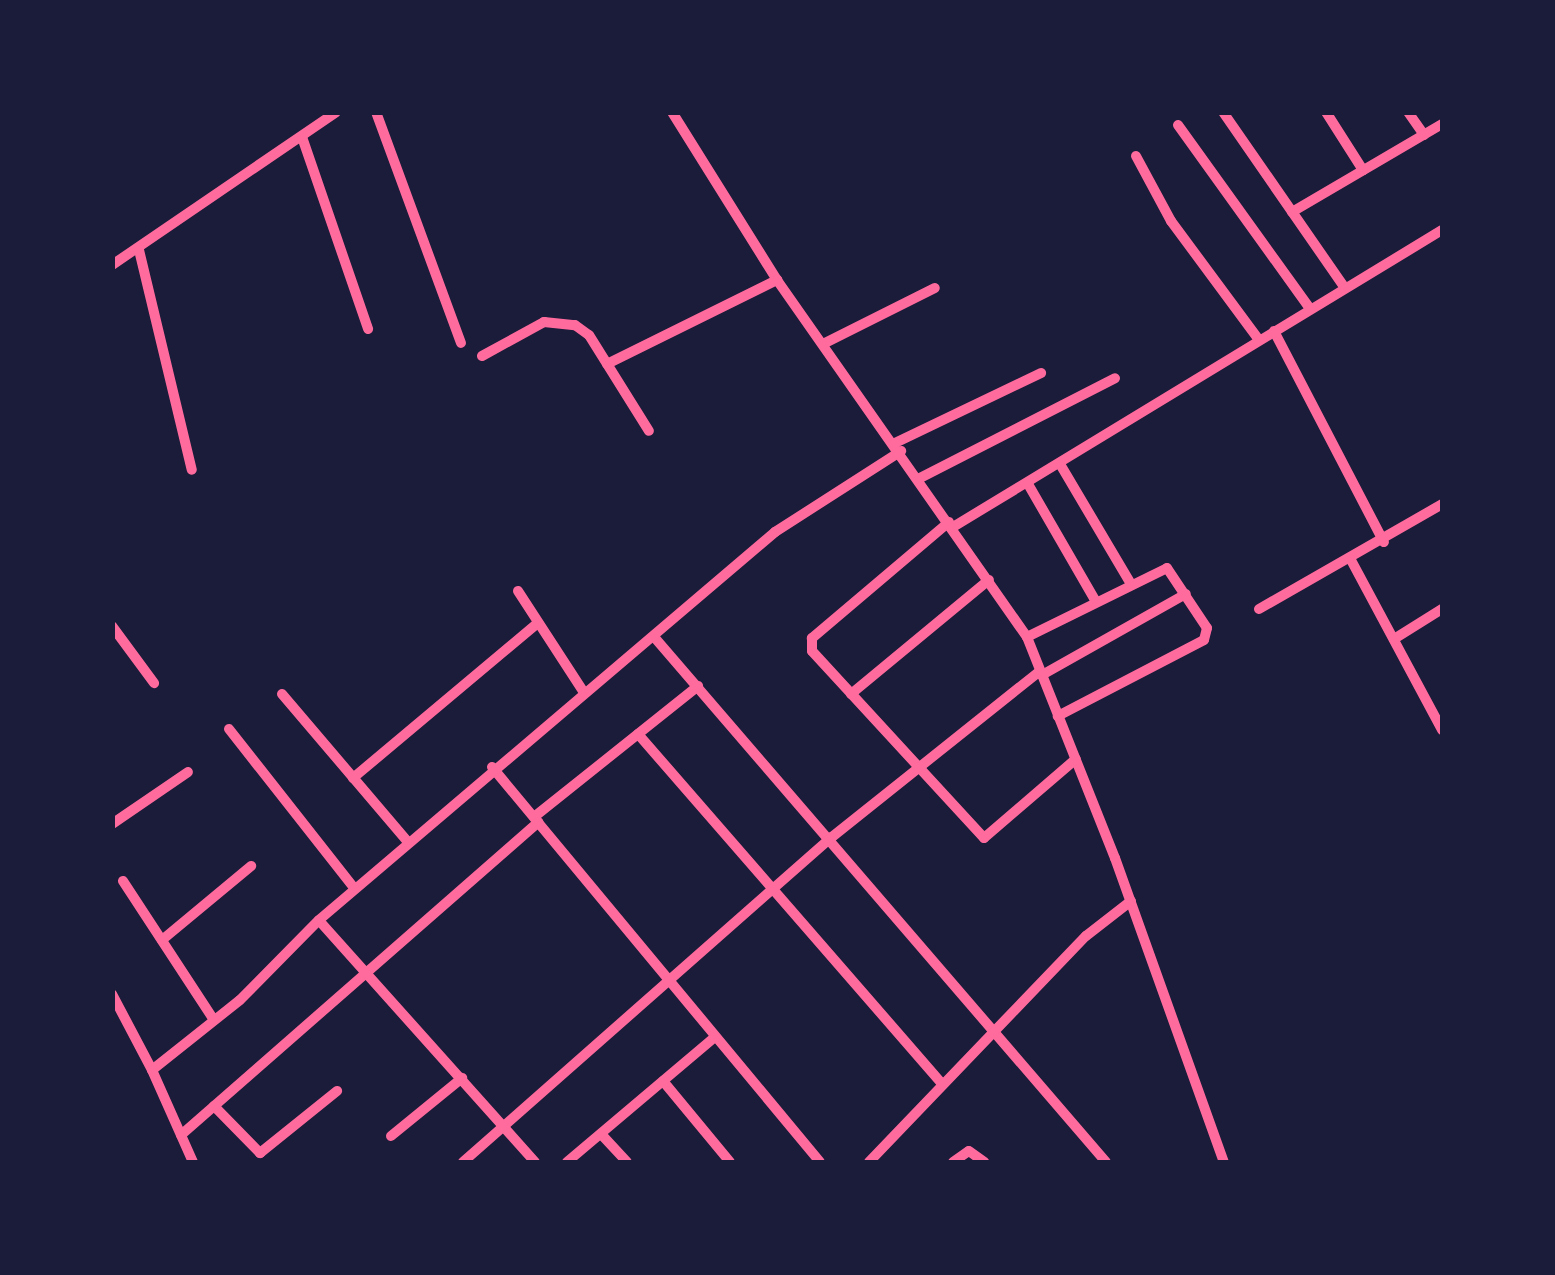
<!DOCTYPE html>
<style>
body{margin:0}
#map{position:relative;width:1555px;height:1275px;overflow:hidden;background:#1b1b3a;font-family:Raleway,sans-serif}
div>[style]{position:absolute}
.minor>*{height:10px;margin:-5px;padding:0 5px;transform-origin:5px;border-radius:5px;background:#ff6b9d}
span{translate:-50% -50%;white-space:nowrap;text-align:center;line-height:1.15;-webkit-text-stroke:10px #1b1b3a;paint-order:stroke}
.frame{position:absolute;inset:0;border:115px solid #1b1b3a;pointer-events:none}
</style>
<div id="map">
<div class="minor">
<i style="left:376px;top:112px;width:246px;rotate:69.8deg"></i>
<i style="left:672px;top:112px;width:198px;rotate:58deg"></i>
<i style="left:777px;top:280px;width:436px;rotate:55deg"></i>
<i style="left:1027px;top:637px;width:238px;rotate:68.3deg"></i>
<i style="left:1115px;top:858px;width:323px;rotate:70.3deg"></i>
<i style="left:1223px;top:112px;width:214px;rotate:55.3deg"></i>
<i style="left:1326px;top:112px;width:69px;rotate:57.5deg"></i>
<i style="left:1408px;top:112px;width:28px;rotate:55deg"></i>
<i style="left:1178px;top:125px;width:226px;rotate:54.3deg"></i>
<i style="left:302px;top:137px;width:203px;rotate:71deg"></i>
<i style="left:1136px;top:156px;width:74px;rotate:61.7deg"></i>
<i style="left:1171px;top:221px;width:148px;rotate:53.5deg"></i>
<i style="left:1292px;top:212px;width:174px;rotate:-30.4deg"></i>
<i style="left:139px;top:250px;width:226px;rotate:76.5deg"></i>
<i style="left:112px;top:265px;width:271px;rotate:-34.3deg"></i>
<i style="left:1274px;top:331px;width:238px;rotate:62.5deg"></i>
<i style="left:823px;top:344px;width:125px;rotate:-26.6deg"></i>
<i style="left:482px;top:356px;width:71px;rotate:-28.7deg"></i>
<i style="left:544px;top:322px;width:31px;rotate:6deg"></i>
<i style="left:575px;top:325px;width:17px;rotate:36deg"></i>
<i style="left:589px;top:335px;width:113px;rotate:58deg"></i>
<i style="left:607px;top:364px;width:190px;rotate:-26.3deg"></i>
<i style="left:895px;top:443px;width:162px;rotate:-25.6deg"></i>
<i style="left:1060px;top:464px;width:139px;rotate:59.4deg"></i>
<i style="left:920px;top:478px;width:219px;rotate:-27.1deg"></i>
<i style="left:1028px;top:484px;width:136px;rotate:60deg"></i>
<i style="left:949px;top:522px;width:180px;rotate:139.7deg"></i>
<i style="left:812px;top:638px;width:13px;rotate:90deg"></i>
<i style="left:812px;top:651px;width:254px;rotate:47.4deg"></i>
<i style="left:984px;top:838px;width:121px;rotate:-40.7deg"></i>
<i style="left:953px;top:527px;width:572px;rotate:-31.27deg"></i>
<i style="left:1351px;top:560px;width:193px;rotate:61.8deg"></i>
<i style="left:518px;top:591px;width:119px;rotate:57deg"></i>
<i style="left:1259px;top:609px;width:211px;rotate:-29.8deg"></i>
<i style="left:112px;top:626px;width:71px;rotate:53.6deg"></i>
<i style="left:1027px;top:637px;width:156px;rotate:-26.2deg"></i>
<i style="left:1167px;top:568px;width:72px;rotate:56.3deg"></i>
<i style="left:1207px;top:628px;width:12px;rotate:104deg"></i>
<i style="left:1204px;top:640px;width:165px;rotate:152.5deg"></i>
<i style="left:655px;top:638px;width:691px;rotate:49.28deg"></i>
<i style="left:1394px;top:639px;width:57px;rotate:-32deg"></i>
<i style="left:1042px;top:675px;width:165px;rotate:-29.4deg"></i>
<i style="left:282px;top:694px;width:193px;rotate:49.6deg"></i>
<i style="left:851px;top:694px;width:179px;rotate:-39.6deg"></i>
<i style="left:229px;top:729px;width:202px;rotate:51.8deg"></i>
<i style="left:638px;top:734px;width:464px;rotate:49deg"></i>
<i style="left:492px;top:767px;width:513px;rotate:50.29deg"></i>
<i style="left:353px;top:778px;width:241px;rotate:-40deg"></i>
<i style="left:534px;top:817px;width:210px;rotate:-38.6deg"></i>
<i style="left:112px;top:824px;width:92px;rotate:-34.4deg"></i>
<i style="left:123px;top:881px;width:166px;rotate:56.8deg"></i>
<i style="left:162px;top:940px;width:116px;rotate:-39.7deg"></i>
<i style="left:112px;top:994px;width:86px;rotate:62.2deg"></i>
<i style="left:152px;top:1070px;width:112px;rotate:-38.5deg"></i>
<i style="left:240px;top:1000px;width:112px;rotate:-45.4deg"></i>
<i style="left:152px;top:1070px;width:101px;rotate:66deg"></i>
<i style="left:663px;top:1081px;width:105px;rotate:50.4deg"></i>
<i style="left:214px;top:1106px;width:66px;rotate:45.6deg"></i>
<i style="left:260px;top:1153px;width:99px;rotate:-38.8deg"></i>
<i style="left:601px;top:1134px;width:38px;rotate:47deg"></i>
<i style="left:181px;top:1135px;width:475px;rotate:-41.2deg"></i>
<i style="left:391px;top:1136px;width:92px;rotate:-39.2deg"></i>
<i style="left:463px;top:1162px;width:492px;rotate:-41.4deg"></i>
<i style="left:832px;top:837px;width:266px;rotate:-38.6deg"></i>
<i style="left:535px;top:1162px;width:324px;rotate:-131.8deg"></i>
<i style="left:319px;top:920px;width:599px;rotate:-40.39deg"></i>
<i style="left:775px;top:532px;width:150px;rotate:-32.7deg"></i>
<i style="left:567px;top:1162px;width:194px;rotate:-40.2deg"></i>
<i style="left:869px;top:1162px;width:313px;rotate:-46.2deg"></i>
<i style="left:1086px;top:936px;width:57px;rotate:-37.9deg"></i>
<i style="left:953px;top:1162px;width:19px;rotate:-35deg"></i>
<i style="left:969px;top:1151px;width:19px;rotate:36deg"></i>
</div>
<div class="frame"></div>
</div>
